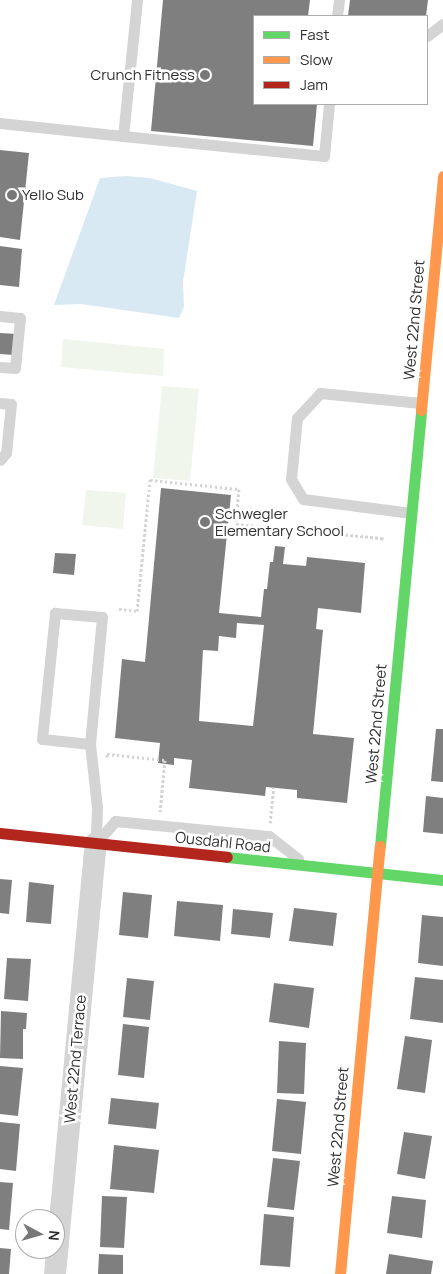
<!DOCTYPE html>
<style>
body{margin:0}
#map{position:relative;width:443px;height:1274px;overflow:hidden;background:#fff;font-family:Manrope,sans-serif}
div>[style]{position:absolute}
.green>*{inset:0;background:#f1f6ec}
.water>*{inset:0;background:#d8e9f4}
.building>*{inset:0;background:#7f7f7f}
.path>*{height:3px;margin-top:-1.5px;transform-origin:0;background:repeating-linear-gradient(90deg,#d4d4d4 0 2.5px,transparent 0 5px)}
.lane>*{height:11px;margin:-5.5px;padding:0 5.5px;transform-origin:5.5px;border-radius:5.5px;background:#d4d4d4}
.street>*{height:22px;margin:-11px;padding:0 11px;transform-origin:11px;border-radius:11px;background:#d4d4d4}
.fast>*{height:11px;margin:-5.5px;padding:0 5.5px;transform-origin:5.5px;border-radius:5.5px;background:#63d668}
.slow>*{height:11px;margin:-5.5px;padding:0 5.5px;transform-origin:5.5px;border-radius:5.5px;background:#ff974d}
.jam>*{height:11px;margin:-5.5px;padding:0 5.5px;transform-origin:5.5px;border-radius:5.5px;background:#b3261e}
.dots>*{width:14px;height:14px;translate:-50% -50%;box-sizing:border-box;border:2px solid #fff;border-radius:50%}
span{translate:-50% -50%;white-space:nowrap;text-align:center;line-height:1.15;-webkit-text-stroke:5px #fff;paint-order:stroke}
.poi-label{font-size:15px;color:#303030}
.right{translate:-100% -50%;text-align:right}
.left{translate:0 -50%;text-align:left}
.street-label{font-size:15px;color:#303030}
.legend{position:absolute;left:253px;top:15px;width:175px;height:90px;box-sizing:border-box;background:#fff;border:1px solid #acacac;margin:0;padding:6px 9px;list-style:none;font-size:15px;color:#303030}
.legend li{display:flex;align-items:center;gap:10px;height:25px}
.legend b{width:25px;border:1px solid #acacac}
.north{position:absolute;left:15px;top:1209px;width:50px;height:50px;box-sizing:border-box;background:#fff;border:1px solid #acacac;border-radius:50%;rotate:96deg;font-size:14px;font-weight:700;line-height:20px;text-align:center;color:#303030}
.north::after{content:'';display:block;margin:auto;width:18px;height:22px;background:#787878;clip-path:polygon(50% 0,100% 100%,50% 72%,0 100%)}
</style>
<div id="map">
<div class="green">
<i style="clip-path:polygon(63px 339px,164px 349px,163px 376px,61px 367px)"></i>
<i style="clip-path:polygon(162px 386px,199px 389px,190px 481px,153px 478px)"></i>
<i style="clip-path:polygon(86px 490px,126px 493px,123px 529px,82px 525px)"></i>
</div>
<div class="water">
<i style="clip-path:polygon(126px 176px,150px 178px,197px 191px,183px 282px,184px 307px,179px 318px,81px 304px,54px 305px,100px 178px)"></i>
</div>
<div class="building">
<i style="clip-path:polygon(163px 0,310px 0,308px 16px,254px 16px,254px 104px,317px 104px,313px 146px,151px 131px)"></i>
<i style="clip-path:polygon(350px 0,428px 0,426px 16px,348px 16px)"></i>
<i style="clip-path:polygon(0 150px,29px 153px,20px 240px,0 237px)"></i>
<i style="clip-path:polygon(0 246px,22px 249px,19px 287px,0 285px)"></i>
<i style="clip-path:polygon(0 333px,17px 334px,14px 355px,0 354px)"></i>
<i style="clip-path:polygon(evenodd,161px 488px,231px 495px,219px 613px,261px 617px,264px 589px,267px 589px,270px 562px,273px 562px,275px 546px,285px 547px,283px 564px,306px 566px,307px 557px,365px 563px,361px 613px,318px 608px,316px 629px,323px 630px,313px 734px,354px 738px,347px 803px,297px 798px,297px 790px,266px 787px,265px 796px,189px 788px,192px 760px,174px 758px,174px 765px,158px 763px,160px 743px,115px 738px,122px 659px,145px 662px,161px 488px,237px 623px,264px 625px,253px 726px,199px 721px,203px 650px,218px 651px,219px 636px,236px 638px,237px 623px)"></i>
<i style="clip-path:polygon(55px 553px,76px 554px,74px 575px,53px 573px)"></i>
<i style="clip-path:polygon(436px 729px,443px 729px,443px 782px,431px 781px)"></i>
<i style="clip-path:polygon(426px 796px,443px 798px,443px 834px,423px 832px)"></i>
<i style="clip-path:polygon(0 879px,12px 880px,9px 914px,0 913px)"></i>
<i style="clip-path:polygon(29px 882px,54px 885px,51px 924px,26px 922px)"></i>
<i style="clip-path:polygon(123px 892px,152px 895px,148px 938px,119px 935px)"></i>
<i style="clip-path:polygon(177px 901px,223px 905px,220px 941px,174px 936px)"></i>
<i style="clip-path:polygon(294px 908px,337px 913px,333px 946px,289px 941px)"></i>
<i style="clip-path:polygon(233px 909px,273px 913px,270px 938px,231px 934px)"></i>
<i style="clip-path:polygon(422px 915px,443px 917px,443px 966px,418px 963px)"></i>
<i style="clip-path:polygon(7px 958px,31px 959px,28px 1001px,4px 999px)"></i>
<i style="clip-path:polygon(415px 977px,443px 980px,443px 1023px,410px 1019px)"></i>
<i style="clip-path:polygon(127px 978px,154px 981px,150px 1020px,123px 1017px)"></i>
<i style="clip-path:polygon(274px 983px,314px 988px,309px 1028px,269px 1022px)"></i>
<i style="clip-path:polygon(1px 1011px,27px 1013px,26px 1029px,23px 1029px,23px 1059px,0 1058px)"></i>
<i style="clip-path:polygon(123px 1024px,149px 1027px,144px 1078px,118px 1075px)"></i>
<i style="clip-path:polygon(405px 1036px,432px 1040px,425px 1093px,397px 1089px)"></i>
<i style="clip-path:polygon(279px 1041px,306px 1043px,304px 1094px,277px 1093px)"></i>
<i style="clip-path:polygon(0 1066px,23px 1068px,18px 1116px,0 1114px)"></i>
<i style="clip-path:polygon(111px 1098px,159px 1103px,156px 1129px,108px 1124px)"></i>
<i style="clip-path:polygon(277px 1099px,306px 1102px,301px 1154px,272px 1151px)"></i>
<i style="clip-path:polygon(0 1122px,20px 1124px,16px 1171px,0 1169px)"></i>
<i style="clip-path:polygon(404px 1132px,432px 1136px,425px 1179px,397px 1174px)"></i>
<i style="clip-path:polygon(114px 1145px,159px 1150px,154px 1193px,110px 1189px)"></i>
<i style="clip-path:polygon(273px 1158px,300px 1161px,294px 1210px,267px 1207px)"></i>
<i style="clip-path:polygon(0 1182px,13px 1183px,9px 1230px,0 1229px)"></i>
<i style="clip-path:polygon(102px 1196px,127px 1197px,124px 1248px,100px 1247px)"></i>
<i style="clip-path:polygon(392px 1196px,426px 1200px,422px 1238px,387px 1233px)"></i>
<i style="clip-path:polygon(264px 1214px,294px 1217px,290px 1267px,260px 1265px)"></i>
<i style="clip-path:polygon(0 1248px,11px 1249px,9px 1274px,0 1274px)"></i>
<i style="clip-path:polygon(99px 1254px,123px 1255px,123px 1274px,98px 1274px)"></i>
<i style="clip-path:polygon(389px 1254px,433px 1261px,431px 1274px,386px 1274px)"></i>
</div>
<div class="path">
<i style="left:119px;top:609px;width:18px;rotate:6deg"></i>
<i style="left:137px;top:611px;width:132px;rotate:-84.3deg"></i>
<i style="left:150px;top:480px;width:89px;rotate:5.8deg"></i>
<i style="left:239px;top:489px;width:35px;rotate:95deg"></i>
<i style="left:236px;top:524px;width:146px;rotate:5.5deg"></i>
<i style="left:381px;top:538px;width:5px;rotate:22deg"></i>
<i style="left:107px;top:757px;width:3px;rotate:-90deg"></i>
<i style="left:107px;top:754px;width:58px;rotate:5.9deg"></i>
<i style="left:165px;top:760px;width:52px;rotate:95.5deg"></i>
<i style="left:270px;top:823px;width:36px;rotate:-84deg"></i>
</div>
<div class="lane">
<i style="left:337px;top:16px;width:16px;rotate:-83deg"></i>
<i style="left:427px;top:36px;width:20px;rotate:-37deg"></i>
<i style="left:0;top:123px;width:124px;rotate:6deg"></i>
<i style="left:123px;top:136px;width:137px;rotate:-84.1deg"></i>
<i style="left:123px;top:136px;width:202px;rotate:5.7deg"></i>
<i style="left:324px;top:156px;width:52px;rotate:-84.5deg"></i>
<i style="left:0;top:316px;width:20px;rotate:6deg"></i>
<i style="left:20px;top:318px;width:50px;rotate:95.7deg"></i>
<i style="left:15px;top:368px;width:15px;rotate:-176deg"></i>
<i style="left:0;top:403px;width:11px;rotate:5deg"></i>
<i style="left:11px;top:404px;width:49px;rotate:95.8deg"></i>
<i style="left:6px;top:453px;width:9px;rotate:131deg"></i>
<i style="left:411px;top:513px;width:109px;rotate:-172.6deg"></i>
<i style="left:303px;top:499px;width:23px;rotate:-121deg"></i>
<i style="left:291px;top:479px;width:61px;rotate:-84.4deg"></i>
<i style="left:297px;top:418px;width:34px;rotate:-47deg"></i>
<i style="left:320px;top:393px;width:101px;rotate:5.7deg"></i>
<i style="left:90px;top:744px;width:48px;rotate:-174.1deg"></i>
<i style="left:42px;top:739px;width:127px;rotate:-84.1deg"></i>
<i style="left:55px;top:613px;width:47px;rotate:4.9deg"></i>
<i style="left:102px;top:617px;width:128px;rotate:95.4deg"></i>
<i style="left:90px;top:744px;width:63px;rotate:83.7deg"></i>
<i style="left:97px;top:807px;width:36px;rotate:92deg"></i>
<i style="left:97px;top:842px;width:28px;rotate:-49deg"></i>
<i style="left:115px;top:821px;width:155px;rotate:5.6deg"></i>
<i style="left:269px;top:836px;width:37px;rotate:38deg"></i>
</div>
<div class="street">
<i style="left:55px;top:1274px;width:433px;rotate:-84.6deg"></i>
</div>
<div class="fast">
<i style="left:380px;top:846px;width:438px;rotate:-84.6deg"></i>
<i style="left:227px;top:857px;width:217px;rotate:6.1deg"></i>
</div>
<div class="slow">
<i style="left:421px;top:410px;width:235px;rotate:-84.6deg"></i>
<i style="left:340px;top:1274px;width:430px;rotate:-84.7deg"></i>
</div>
<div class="jam">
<i style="left:0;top:833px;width:228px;rotate:6deg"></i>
</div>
<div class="dots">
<i style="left:205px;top:75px;background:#787878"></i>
<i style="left:12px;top:195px;background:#787878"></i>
<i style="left:205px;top:522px;background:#787878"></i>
</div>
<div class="poi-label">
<span class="right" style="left:195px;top:75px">Crunch Fitness</span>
<span class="left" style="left:22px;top:195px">Yello Sub</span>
<span class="left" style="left:215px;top:522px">Schwegler<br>Elementary School</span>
</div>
<div class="street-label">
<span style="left:414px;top:320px;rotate:-85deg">West 22nd Street</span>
<span style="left:376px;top:724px;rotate:-85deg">West 22nd Street</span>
<span style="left:223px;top:842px;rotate:6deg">Ousdahl Road</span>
<span style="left:75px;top:1059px;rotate:-85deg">West 22nd Terrace</span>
<span style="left:338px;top:1127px;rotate:-85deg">West 22nd Street</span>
</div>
<ul class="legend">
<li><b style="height:6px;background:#63d668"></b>Fast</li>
<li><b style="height:6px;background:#ff974d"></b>Slow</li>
<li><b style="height:6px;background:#b3261e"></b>Jam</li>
</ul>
<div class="north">N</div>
</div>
